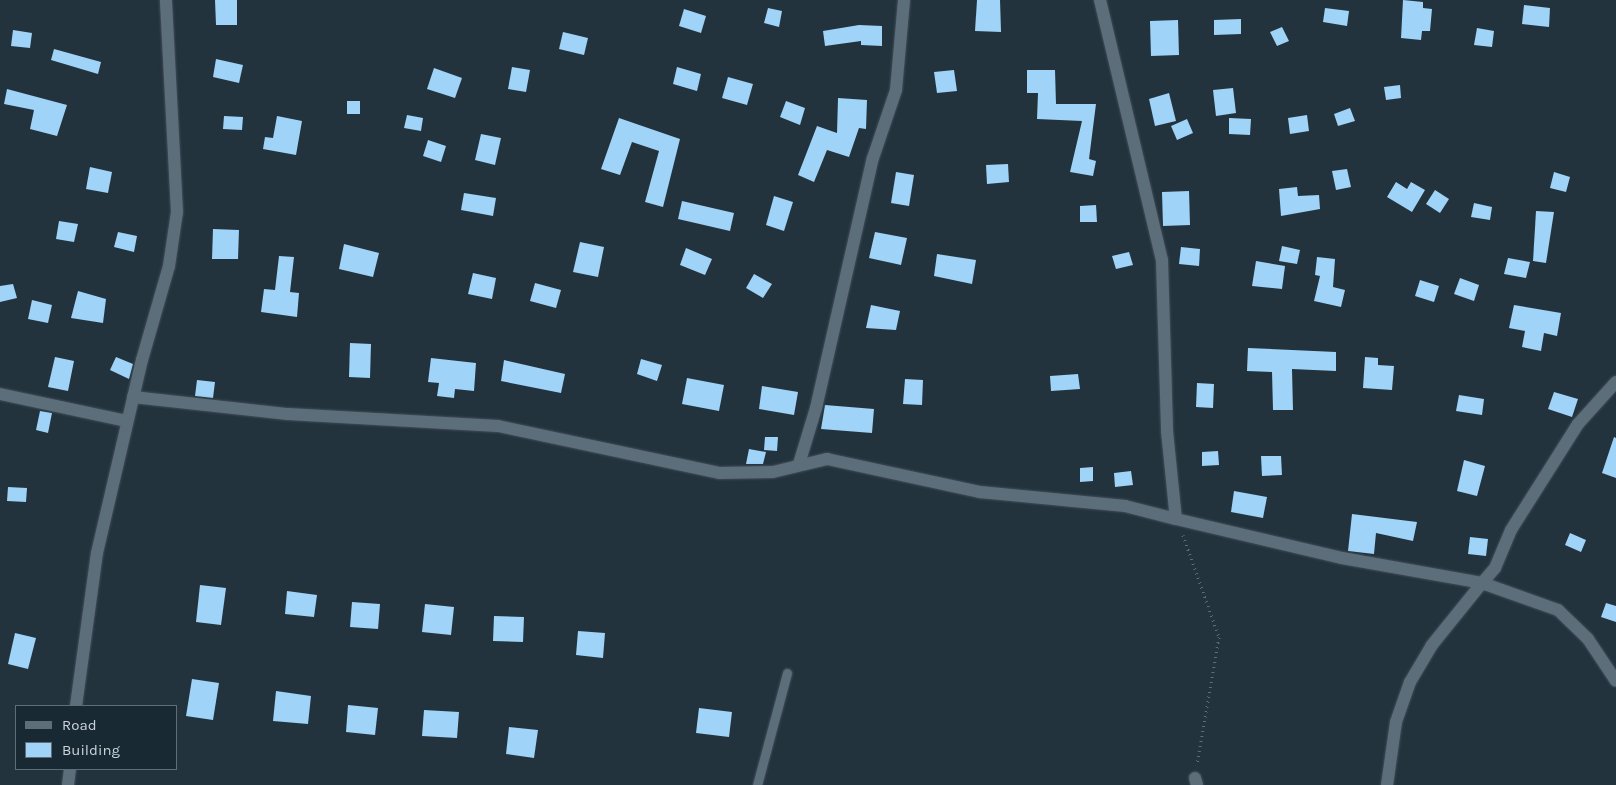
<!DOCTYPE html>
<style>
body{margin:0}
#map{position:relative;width:1616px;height:785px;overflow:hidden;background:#23333e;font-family:Karla,sans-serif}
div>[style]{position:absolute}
.building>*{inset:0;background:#9fd3f7}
.path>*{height:3px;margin-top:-1.5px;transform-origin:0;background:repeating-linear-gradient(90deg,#5f6d77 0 1px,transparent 0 5px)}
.roads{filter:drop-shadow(0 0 1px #404e57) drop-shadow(0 0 1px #404e57)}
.service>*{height:9px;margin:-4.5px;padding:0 4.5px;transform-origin:4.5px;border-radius:4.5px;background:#5d6e7b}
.minor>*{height:12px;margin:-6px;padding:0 6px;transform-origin:6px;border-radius:6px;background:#5d6e7b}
span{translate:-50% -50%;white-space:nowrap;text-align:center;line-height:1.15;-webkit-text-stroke:5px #192933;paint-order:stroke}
.legend{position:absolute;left:15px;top:705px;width:162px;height:65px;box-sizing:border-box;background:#192933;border:1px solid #606d76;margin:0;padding:6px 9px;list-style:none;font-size:15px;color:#cad4db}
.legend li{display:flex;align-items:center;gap:10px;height:25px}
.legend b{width:25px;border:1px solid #606d76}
</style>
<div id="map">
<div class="building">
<i style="clip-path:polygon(215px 0,237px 0,237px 25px,216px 25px)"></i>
<i style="clip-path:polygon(977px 0,1000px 0,1001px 32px,975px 31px)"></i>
<i style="clip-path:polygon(1403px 0,1423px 2px,1423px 8px,1432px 9px,1430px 31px,1422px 31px,1421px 40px,1401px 38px)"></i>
<i style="clip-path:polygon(1524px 5px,1550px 8px,1549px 27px,1522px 24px)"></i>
<i style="clip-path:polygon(768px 8px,782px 11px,779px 27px,764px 23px)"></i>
<i style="clip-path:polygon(1325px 8px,1349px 11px,1347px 26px,1323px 22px)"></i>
<i style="clip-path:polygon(684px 9px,706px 16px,701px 33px,679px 26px)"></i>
<i style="clip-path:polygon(1241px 19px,1241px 34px,1214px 35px,1214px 20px)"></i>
<i style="clip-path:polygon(1178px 20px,1179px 55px,1151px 56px,1150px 21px)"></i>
<i style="clip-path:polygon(859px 25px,882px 26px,882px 46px,861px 45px,861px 41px,825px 46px,823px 31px)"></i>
<i style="clip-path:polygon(1282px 27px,1289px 41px,1277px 46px,1270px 32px)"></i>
<i style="clip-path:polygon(1477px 28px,1494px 31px,1492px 47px,1474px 45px)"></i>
<i style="clip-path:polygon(13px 30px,32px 33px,30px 48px,11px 46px)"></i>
<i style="clip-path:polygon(563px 32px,588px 38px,584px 55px,559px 49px)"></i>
<i style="clip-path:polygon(54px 49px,101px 62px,98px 74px,51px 60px)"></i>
<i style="clip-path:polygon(216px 59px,243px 65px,239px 83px,213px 77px)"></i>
<i style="clip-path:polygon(512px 67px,530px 70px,526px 92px,508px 89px)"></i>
<i style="clip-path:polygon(677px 67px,701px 74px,697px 91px,673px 84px)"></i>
<i style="clip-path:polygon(434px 68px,462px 78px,455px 98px,427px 89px)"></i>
<i style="clip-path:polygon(954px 70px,957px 91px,937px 93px,934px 72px)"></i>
<i style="clip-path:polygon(1027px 70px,1055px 70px,1056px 104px,1096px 104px,1089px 159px,1096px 161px,1093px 176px,1070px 172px,1082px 121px,1037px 119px,1038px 93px,1027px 93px)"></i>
<i style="clip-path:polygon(728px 77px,753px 84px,747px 105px,722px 98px)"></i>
<i style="clip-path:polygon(1400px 85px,1401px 98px,1386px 100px,1384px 87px)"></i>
<i style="clip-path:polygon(1233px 88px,1236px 113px,1216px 116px,1213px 90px)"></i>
<i style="clip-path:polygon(7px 89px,67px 105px,57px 136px,30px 129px,34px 110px,4px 104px)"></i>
<i style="clip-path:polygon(1169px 93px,1176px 121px,1155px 126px,1149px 99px)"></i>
<i style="clip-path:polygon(838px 98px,867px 100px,866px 129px,859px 128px,849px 157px,827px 150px,814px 182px,798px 175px,817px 126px,837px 133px)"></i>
<i style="clip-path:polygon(347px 101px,360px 101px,360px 114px,347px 114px)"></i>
<i style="clip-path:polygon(786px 101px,805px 108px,800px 125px,780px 117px)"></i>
<i style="clip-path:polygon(1350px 108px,1355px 121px,1338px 126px,1334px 114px)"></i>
<i style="clip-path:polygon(407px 115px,423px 118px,421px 131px,404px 128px)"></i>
<i style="clip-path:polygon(1307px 115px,1309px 131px,1290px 134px,1288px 118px)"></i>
<i style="clip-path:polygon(224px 116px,243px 117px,242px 130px,223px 129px)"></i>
<i style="clip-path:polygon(277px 116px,302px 121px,296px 155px,263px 149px,265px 137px,273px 138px)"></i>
<i style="clip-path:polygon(619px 118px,680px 139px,663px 207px,645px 202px,659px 151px,632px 142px,620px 175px,601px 169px)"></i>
<i style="clip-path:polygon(1229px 118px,1251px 119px,1250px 135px,1229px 134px)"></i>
<i style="clip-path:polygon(1187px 119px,1193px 133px,1177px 140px,1171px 126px)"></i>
<i style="clip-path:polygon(481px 134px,501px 138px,495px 165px,475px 160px)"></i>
<i style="clip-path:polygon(428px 140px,446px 146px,441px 162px,423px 156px)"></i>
<i style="clip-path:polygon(1008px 164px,1009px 182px,987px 184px,986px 165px)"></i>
<i style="clip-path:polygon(90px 167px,112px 172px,108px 193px,86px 189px)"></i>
<i style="clip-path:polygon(1347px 169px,1351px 187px,1336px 190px,1332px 171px)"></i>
<i style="clip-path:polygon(896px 172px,914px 175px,909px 206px,891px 203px)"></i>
<i style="clip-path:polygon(1554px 172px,1570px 177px,1566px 192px,1550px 188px)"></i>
<i style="clip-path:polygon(1396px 182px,1407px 189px,1411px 182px,1425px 190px,1412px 212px,1387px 197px)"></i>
<i style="clip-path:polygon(1297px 187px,1298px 196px,1319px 195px,1320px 209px,1281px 216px,1279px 189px)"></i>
<i style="clip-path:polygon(1435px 190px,1449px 199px,1440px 213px,1426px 204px)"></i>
<i style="clip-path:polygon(1189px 191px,1190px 225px,1163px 226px,1162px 192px)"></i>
<i style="clip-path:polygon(464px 193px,496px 198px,493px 216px,461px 210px)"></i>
<i style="clip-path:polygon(774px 196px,793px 202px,784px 231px,766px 225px)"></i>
<i style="clip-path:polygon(682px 201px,734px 213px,730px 231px,678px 219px)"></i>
<i style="clip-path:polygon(1474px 203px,1492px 207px,1490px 220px,1471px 217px)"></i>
<i style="clip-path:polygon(1096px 205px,1097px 222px,1080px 222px,1080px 206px)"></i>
<i style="clip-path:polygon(1536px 211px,1554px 212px,1546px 263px,1533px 261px)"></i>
<i style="clip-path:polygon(59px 221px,78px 224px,74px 242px,56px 239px)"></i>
<i style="clip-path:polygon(213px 229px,239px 230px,238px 259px,212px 259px)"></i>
<i style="clip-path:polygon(118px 232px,137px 236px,134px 252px,114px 247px)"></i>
<i style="clip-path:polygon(875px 232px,907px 238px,901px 265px,869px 258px)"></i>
<i style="clip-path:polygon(580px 242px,604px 247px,598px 277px,573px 272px)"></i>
<i style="clip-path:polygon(344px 244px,379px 253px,373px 277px,339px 269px)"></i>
<i style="clip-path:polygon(1282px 246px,1300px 250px,1297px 264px,1279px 261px)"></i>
<i style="clip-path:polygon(1181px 247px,1200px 249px,1199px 266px,1179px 264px)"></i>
<i style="clip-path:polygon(686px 248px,712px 259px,705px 275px,680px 265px)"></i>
<i style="clip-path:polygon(1129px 252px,1133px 265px,1116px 269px,1112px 256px)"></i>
<i style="clip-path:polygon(937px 254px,976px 260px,972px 284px,934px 276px)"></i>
<i style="clip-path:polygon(279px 256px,294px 257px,290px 292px,299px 293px,297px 317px,261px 312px,264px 289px,275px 290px)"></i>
<i style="clip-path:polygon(1317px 257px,1335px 259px,1333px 287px,1345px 290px,1341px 307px,1314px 301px,1320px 276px,1315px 275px)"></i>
<i style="clip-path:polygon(1508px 258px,1530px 262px,1526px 278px,1504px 274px)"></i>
<i style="clip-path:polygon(1256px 261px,1285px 266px,1282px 289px,1252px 286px)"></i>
<i style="clip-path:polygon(473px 273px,496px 278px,492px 299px,468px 294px)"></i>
<i style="clip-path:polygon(754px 274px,772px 284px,763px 298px,746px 288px)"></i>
<i style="clip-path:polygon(1460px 278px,1479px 285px,1474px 301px,1454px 294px)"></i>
<i style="clip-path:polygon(1420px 280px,1439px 286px,1434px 302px,1415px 296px)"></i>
<i style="clip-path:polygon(535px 283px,561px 290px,556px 308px,530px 301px)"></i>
<i style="clip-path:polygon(13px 284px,17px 298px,0 302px,0 286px)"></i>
<i style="clip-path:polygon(78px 291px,106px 299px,103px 323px,71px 318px)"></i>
<i style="clip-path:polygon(32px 300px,52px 305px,48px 323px,28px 319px)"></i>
<i style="clip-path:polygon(871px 305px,900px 311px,896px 330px,866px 328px)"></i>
<i style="clip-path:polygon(1514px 305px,1561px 313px,1557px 336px,1544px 333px,1541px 351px,1522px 347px,1525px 331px,1509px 328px)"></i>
<i style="clip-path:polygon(350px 343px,371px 344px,370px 378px,349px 377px)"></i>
<i style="clip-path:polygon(1248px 348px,1336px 352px,1336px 371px,1292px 369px,1293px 410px,1273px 410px,1272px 372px,1247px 371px)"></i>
<i style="clip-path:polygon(55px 357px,74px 361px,68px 391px,48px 387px)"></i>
<i style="clip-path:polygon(116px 357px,133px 364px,129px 379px,110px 370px)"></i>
<i style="clip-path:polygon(1365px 357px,1378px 358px,1378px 365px,1394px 366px,1392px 390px,1363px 388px)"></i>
<i style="clip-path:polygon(431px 358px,476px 363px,474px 391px,455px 389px,454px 398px,437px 396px,439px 383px,428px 382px)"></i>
<i style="clip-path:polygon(641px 359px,662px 365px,657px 381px,637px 374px)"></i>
<i style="clip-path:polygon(504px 360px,565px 374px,561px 393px,501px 381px)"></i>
<i style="clip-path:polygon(1078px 374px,1080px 389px,1051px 391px,1050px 376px)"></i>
<i style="clip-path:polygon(687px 378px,724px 385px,719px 411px,682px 404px)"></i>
<i style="clip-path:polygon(905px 379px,923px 380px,922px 405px,903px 404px)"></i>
<i style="clip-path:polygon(197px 380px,215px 382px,213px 398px,195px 396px)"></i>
<i style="clip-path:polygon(1197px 383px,1214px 384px,1213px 408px,1196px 407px)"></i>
<i style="clip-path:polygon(762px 386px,798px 392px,794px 415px,759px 409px)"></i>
<i style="clip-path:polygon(1554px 392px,1578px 399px,1572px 417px,1548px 409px)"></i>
<i style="clip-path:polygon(1459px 395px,1484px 399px,1482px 415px,1456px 411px)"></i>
<i style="clip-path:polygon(825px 405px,874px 409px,872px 433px,821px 429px)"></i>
<i style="clip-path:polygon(40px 411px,52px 413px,48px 433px,36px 430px)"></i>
<i style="clip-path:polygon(765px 437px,778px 437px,777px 451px,764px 450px)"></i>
<i style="clip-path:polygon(1614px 437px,1616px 438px,1616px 478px,1602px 473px)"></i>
<i style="clip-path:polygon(749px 449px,766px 452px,763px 464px,746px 464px)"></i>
<i style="clip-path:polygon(1218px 451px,1219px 465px,1202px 466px,1202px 452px)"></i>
<i style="clip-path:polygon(1261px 456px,1281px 456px,1282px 475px,1262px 476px)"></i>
<i style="clip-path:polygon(1464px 460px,1485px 466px,1477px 496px,1457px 491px)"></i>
<i style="clip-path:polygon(1093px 467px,1093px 481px,1080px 482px,1080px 468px)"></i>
<i style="clip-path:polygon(1131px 471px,1133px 485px,1115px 487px,1114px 473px)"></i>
<i style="clip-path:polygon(8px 487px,27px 488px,26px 502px,7px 501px)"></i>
<i style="clip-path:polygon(1234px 491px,1267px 497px,1263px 518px,1231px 512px)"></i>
<i style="clip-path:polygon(1352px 514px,1417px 522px,1413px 541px,1376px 533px,1374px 554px,1348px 551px)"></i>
<i style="clip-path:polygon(1570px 533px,1586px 540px,1581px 552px,1565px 545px)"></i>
<i style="clip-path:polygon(1470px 537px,1488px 539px,1486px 556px,1468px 554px)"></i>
<i style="clip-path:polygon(200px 585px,226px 588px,221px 625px,196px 622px)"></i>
<i style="clip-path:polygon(287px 591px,317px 595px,314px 617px,285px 614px)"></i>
<i style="clip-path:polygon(352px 602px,380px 604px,378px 629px,350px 627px)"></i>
<i style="clip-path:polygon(1606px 603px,1616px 606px,1616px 622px,1601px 617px)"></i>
<i style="clip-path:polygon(425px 604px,454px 607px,451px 635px,422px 632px)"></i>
<i style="clip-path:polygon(494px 616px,524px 617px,523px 642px,493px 641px)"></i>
<i style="clip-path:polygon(578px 631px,605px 633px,603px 658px,576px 655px)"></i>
<i style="clip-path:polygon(15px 633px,36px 638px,28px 669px,8px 664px)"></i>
<i style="clip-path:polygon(192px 679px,219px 683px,213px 720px,186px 716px)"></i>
<i style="clip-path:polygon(276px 691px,311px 696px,308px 724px,273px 721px)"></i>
<i style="clip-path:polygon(348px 705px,378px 708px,375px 735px,346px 732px)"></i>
<i style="clip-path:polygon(699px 708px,732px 712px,729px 737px,696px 733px)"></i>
<i style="clip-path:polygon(424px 710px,459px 712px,457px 738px,422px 736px)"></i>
<i style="clip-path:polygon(509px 727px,538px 730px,534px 758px,506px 754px)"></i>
</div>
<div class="path">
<i style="left:1183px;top:535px;width:108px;rotate:70.6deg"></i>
<i style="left:1219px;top:637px;width:130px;rotate:99.8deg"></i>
</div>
<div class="roads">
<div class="service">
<i style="left:757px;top:785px;width:116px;rotate:-75deg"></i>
</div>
<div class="minor">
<i style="left:1100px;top:0;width:267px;rotate:76.6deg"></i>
<i style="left:1162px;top:260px;width:171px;rotate:88.3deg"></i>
<i style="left:1167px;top:431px;width:88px;rotate:84.2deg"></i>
<i style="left:1176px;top:519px;width:171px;rotate:13.2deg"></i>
<i style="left:1342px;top:558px;width:142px;rotate:10.1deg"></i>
<i style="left:1482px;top:583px;width:80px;rotate:128.9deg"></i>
<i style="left:1432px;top:645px;width:43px;rotate:120.7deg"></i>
<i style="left:1410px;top:682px;width:42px;rotate:109.3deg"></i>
<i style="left:1396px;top:722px;width:64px;rotate:98.1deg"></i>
<i style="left:1616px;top:382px;width:57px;rotate:132.1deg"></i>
<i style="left:1578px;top:424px;width:125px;rotate:122.3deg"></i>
<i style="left:1511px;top:530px;width:41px;rotate:112.8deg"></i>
<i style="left:1495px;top:568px;width:20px;rotate:131deg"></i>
<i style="left:1482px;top:583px;width:81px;rotate:19.6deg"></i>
<i style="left:1558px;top:610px;width:42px;rotate:44deg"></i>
<i style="left:1588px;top:639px;width:50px;rotate:56.3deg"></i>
<i style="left:0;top:394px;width:130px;rotate:12deg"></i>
<i style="left:133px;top:397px;width:156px;rotate:6.3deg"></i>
<i style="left:288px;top:414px;width:210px;rotate:3.3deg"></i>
<i style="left:498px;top:426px;width:226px;rotate:12deg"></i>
<i style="left:719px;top:473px;width:54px;rotate:-1.1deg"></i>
<i style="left:773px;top:472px;width:56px;rotate:-13.5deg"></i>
<i style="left:827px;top:459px;width:157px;rotate:12.2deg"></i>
<i style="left:980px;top:492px;width:146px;rotate:5.5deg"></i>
<i style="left:1125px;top:506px;width:53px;rotate:14.3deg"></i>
<i style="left:799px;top:464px;width:59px;rotate:-73.1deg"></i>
<i style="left:816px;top:408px;width:256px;rotate:-77.2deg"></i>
<i style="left:873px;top:158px;width:72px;rotate:-71.3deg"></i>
<i style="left:896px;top:90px;width:90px;rotate:-84.9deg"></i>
<i style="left:76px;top:706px;width:154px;rotate:-82.2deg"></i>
<i style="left:97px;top:553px;width:198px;rotate:-76.9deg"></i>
<i style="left:142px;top:360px;width:98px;rotate:-74deg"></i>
<i style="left:169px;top:266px;width:55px;rotate:-81.6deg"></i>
<i style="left:177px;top:212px;width:212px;rotate:-93deg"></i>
<i style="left:1195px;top:778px;width:7px;rotate:74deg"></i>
<i style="left:68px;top:785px;width:16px;rotate:-83deg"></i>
</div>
</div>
<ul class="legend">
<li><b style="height:6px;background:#5d6e7b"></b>Road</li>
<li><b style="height:14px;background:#9fd3f7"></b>Building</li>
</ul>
</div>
